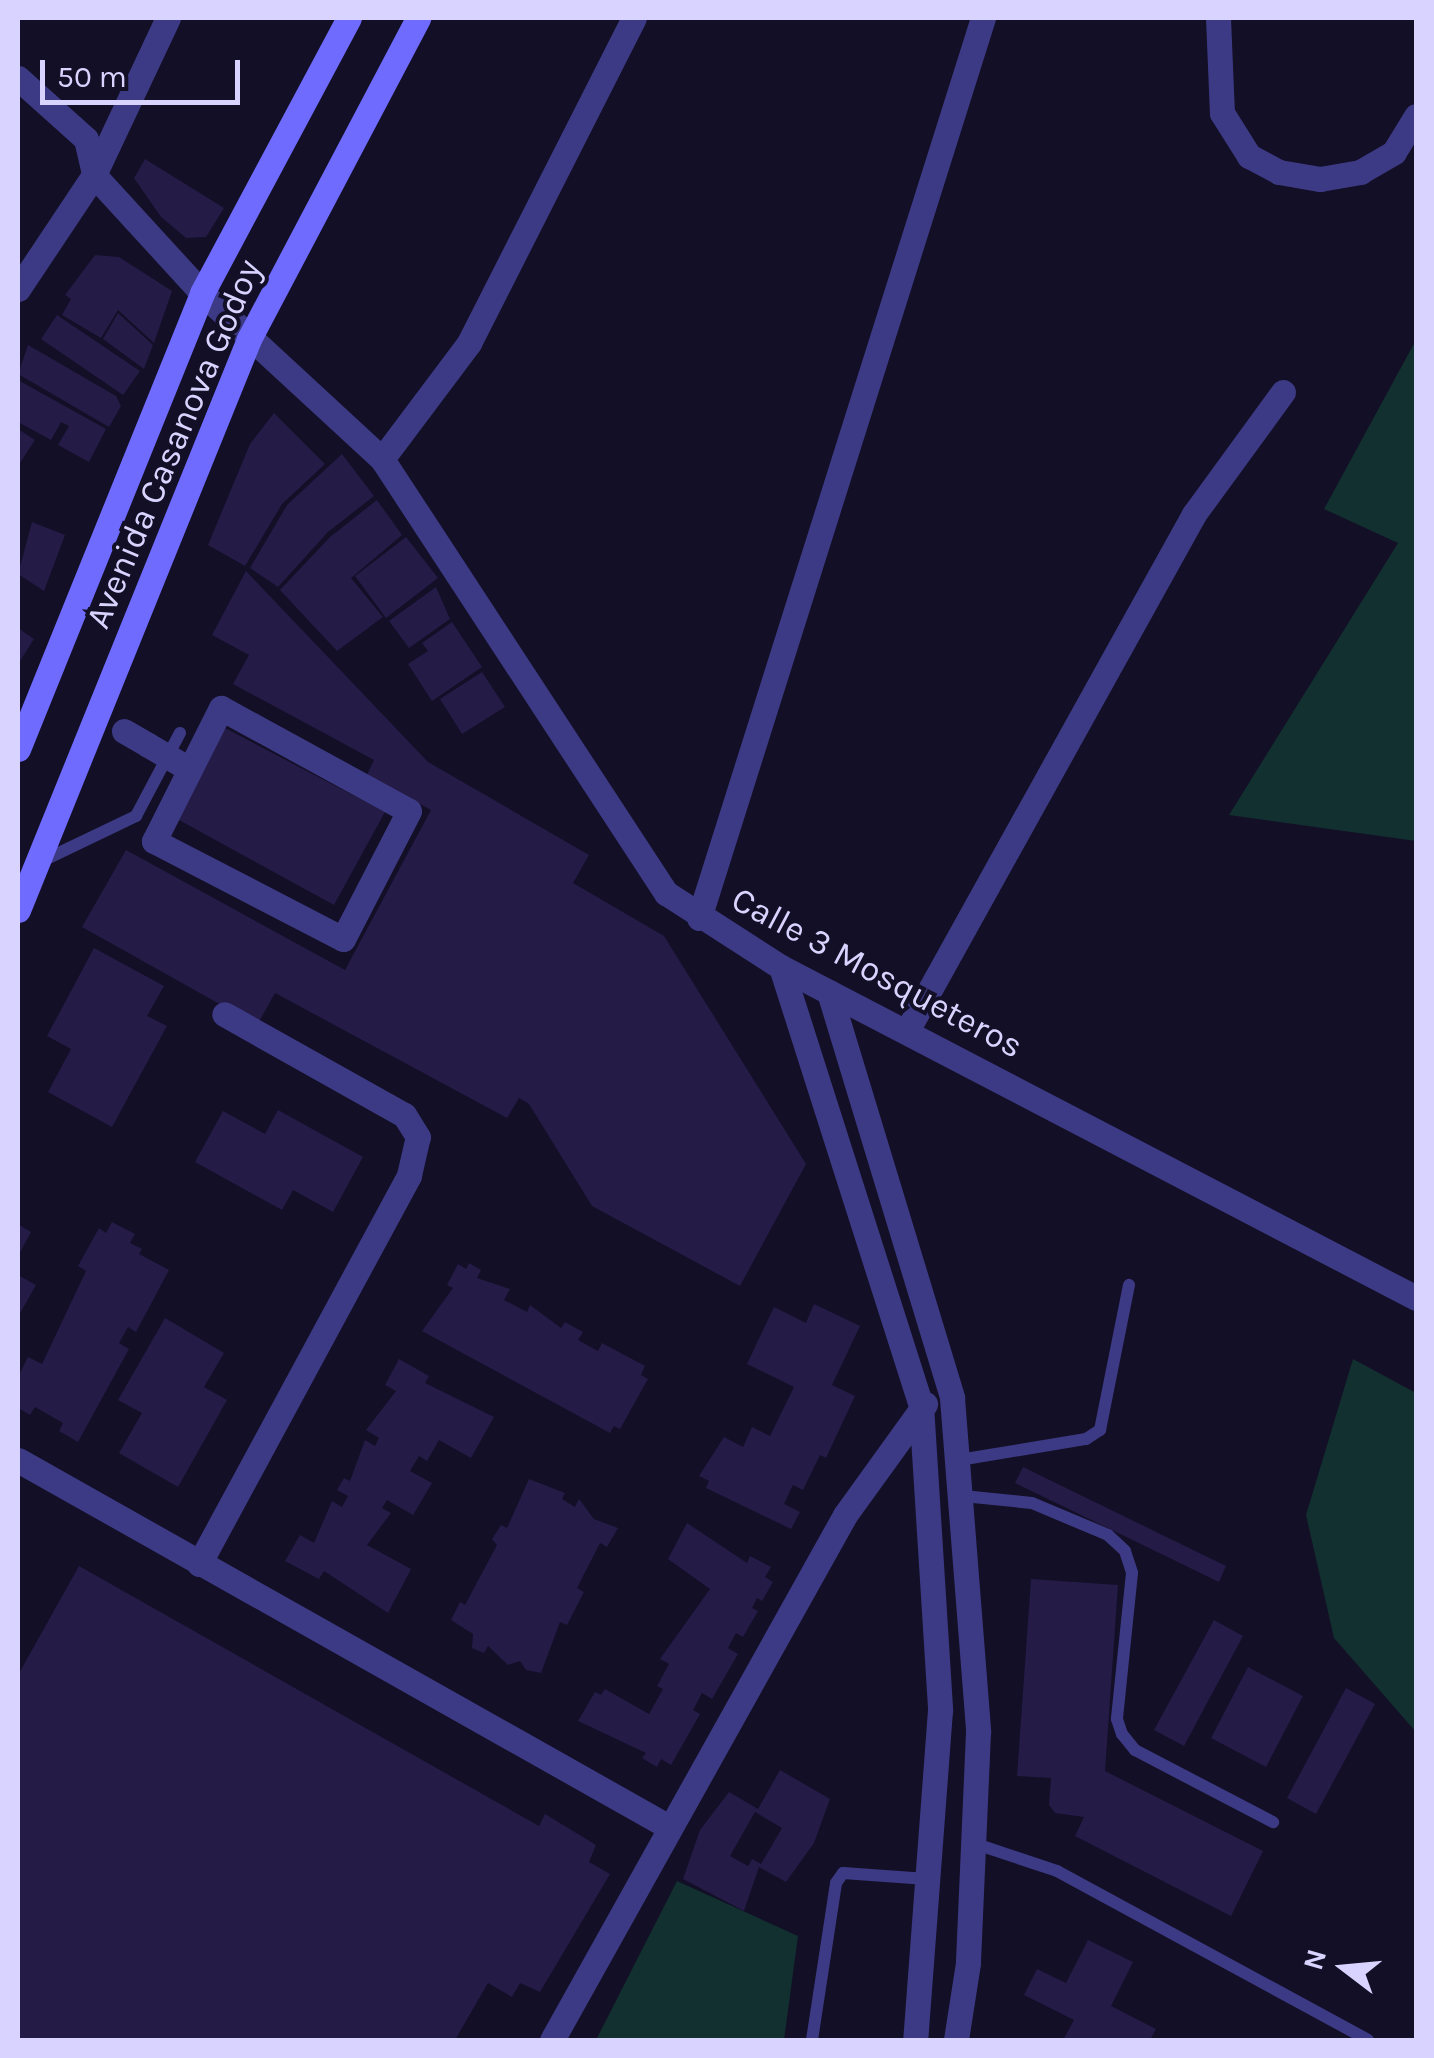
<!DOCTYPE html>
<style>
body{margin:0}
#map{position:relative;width:1434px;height:2058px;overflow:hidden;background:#130f26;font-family:Karla,sans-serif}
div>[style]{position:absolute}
.green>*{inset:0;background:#12302f}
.building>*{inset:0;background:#241b47}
.lane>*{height:12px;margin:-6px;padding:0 6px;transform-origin:6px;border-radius:6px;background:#3d3a85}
.street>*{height:25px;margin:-12.5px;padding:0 12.5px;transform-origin:12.5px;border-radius:12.5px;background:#3d3a85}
.secondary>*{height:25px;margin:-12.5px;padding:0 12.5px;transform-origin:12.5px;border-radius:12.5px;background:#6f6bff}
.street-bridge>*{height:25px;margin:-12.5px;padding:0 12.5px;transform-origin:12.5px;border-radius:12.5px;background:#3d3a85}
span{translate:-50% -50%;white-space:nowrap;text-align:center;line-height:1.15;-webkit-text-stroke:8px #130f26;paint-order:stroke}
.street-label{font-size:35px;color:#d9d4ff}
.frame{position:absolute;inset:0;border:20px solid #d9d4ff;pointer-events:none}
.north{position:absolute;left:1294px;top:1918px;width:100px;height:100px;-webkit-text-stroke:8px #130f26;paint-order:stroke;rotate:286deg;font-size:28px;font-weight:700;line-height:40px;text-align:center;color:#d9d4ff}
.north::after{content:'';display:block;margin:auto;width:35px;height:45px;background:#d9d4ff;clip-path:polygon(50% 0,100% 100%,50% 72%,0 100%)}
.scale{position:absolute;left:40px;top:60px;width:200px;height:45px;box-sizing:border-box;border:5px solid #d9d4ff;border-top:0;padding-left:12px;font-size:30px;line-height:35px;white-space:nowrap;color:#d9d4ff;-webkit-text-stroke:8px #130f26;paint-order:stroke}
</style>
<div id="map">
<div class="green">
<i style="clip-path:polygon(1416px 340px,1416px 841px,1229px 815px,1398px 543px,1324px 509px)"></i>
<i style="clip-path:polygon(1353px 1359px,1416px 1393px,1416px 1732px,1334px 1638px,1306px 1515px)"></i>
<i style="clip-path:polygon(677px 1881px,798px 1936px,784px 2040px,596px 2040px)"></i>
</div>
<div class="building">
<i style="clip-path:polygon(145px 159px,224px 208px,206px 237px,186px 238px,161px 217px,134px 178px)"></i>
<i style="clip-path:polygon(95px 255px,119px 257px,172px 291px,154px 343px,118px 310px,101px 338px,62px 315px,71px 299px,65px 295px)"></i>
<i style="clip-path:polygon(118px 313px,153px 345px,144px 369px,103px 339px)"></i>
<i style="clip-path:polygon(57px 315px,140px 371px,123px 395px,41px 339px)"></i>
<i style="clip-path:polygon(28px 345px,116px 396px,121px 406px,109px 427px,18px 374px)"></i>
<i style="clip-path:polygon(18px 380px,106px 429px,89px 462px,58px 445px,69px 426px,61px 422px,51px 440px,18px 422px)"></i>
<i style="clip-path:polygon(274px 413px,325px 464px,282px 504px,245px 566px,208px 545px,250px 444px)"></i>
<i style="clip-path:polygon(18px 429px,35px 440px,18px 466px)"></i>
<i style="clip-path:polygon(342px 454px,374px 496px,328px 532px,278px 587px,250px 568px,287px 505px)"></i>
<i style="clip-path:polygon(377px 500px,402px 535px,351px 578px,383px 617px,337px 651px,280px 590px,330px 537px)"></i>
<i style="clip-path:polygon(32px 522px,65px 535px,44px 591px,18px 574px)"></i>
<i style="clip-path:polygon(406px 537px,438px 578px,386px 618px,355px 576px)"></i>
<i style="clip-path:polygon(246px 571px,428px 762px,589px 855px,573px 883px,664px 936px,806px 1164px,740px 1286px,592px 1206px,529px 1104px,519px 1098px,507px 1118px,275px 993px,257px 1025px,82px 927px,126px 850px,345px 970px,431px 810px,367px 775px,374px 760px,233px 684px,249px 655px,212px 635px)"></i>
<i style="clip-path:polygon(436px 587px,450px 619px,409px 648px,389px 621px)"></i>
<i style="clip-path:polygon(452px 622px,482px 667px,432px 701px,408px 664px,428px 651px,422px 643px)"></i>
<i style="clip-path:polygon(18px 628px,34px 639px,18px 664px)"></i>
<i style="clip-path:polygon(482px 672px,505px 707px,462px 734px,440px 699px)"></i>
<i style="clip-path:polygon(225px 728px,385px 812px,334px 905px,179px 820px)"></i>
<i style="clip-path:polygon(94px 948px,164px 986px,147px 1016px,167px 1026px,112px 1127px,48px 1092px,71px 1049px,47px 1036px)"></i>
<i style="clip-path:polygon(278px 1110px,363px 1157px,333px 1212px,293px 1190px,282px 1210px,195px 1162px,223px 1111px,265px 1134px)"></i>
<i style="clip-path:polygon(112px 1222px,135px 1234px,130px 1243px,142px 1249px,139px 1254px,169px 1270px,136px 1332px,128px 1327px,119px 1343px,129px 1349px,78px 1442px,59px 1431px,63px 1423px,35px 1407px,30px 1415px,18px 1408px,18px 1377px,28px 1357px,42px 1364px,86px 1271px,78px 1266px,99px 1228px,106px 1233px)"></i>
<i style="clip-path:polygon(18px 1224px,31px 1232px,18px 1256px)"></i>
<i style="clip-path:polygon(469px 1263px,481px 1270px,477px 1278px,510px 1289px,504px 1300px,527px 1312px,530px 1305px,561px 1328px,565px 1322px,583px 1332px,578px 1340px,598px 1351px,602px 1343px,645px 1366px,641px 1375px,648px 1379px,620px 1429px,614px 1426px,610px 1433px,422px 1331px,453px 1288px,447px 1285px,458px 1264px,466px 1269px)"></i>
<i style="clip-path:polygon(18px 1275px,36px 1285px,18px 1317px)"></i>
<i style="clip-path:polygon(814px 1304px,860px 1326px,832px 1385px,855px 1396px,826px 1458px,820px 1455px,803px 1490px,793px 1485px,784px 1504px,800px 1512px,791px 1529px,706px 1488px,709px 1481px,699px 1476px,724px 1437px,743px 1447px,752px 1427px,770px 1436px,794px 1387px,747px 1364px,774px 1307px,806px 1323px)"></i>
<i style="clip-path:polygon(165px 1318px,224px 1353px,204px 1387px,227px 1400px,178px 1487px,119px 1453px,142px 1413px,118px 1400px)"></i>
<i style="clip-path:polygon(399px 1359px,429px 1376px,425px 1383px,494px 1417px,471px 1458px,439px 1440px,427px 1461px,419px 1456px,410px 1471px,432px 1483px,413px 1515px,387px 1500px,382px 1508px,391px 1513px,367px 1545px,411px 1569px,388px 1613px,324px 1571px,319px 1579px,285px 1561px,300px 1535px,314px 1543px,332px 1501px,342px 1507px,348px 1496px,337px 1490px,344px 1478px,350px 1481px,365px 1440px,375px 1446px,379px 1438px,366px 1430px,396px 1391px,385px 1385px)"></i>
<i style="clip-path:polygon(1023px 1467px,1226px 1566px,1219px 1582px,1015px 1483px)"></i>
<i style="clip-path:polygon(529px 1479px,565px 1493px,562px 1499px,575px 1507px,579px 1499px,594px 1519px,618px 1528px,607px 1547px,600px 1543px,577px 1588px,584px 1592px,567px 1625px,560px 1622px,541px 1673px,526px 1670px,520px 1661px,508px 1665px,488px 1646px,484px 1653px,472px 1648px,473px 1634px,451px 1620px,460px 1602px,465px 1605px,497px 1545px,492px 1539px,501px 1525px,507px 1528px)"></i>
<i style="clip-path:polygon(687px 1523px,747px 1563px,750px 1556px,771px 1567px,765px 1577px,773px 1582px,762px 1601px,757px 1598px,752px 1608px,758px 1611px,743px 1637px,736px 1633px,728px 1648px,738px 1654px,712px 1699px,702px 1693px,693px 1710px,700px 1714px,671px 1765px,661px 1759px,657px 1767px,642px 1758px,646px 1753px,578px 1721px,595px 1692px,601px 1695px,605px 1689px,649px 1714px,663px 1689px,657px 1686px,669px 1664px,660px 1659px,710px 1589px,668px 1559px)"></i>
<i style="clip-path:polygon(79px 1566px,539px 1826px,545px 1814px,596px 1845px,589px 1862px,610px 1874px,540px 1992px,520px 1983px,512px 1997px,488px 1983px,455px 2040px,18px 2040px,18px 1675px)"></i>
<i style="clip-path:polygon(1031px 1579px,1118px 1585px,1105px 1771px,1263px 1851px,1231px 1916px,1075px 1836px,1084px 1817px,1055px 1813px,1049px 1805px,1051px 1778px,1017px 1776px)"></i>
<i style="clip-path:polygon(1214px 1620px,1243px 1636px,1184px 1746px,1154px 1730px)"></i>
<i style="clip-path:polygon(1248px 1667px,1303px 1696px,1266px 1767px,1211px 1738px)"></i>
<i style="clip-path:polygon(1346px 1688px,1375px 1704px,1316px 1814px,1287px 1798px)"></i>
<i style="clip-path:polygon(evenodd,780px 1770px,830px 1799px,814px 1843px,786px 1882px,759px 1867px,744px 1911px,683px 1879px,700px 1830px,729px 1792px,758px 1809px,780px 1770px,755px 1812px,782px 1828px,761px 1864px,752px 1859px,748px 1866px,730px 1856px,755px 1812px)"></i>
<i style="clip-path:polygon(1088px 1940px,1133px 1962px,1111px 2006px,1156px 2029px,1150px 2040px,1063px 2040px,1074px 2020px,1024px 1995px,1037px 1969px,1066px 1983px)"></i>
</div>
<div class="lane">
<i style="left:38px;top:863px;width:109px;rotate:-25.6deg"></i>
<i style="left:136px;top:816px;width:94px;rotate:-62.1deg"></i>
<i style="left:959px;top:1460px;width:129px;rotate:-9.4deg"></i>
<i style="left:1086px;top:1439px;width:17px;rotate:-33deg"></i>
<i style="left:1100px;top:1430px;width:148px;rotate:-78.7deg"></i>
<i style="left:963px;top:1496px;width:69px;rotate:5.8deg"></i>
<i style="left:1032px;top:1503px;width:82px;rotate:22.8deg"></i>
<i style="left:1108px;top:1535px;width:23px;rotate:43deg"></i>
<i style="left:1125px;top:1551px;width:23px;rotate:72deg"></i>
<i style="left:1132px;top:1573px;width:147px;rotate:95.9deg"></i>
<i style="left:1117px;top:1719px;width:16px;rotate:72deg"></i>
<i style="left:1122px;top:1734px;width:21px;rotate:51deg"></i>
<i style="left:1135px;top:1750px;width:156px;rotate:27.6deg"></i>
<i style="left:973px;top:1843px;width:89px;rotate:18.4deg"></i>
<i style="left:1057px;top:1871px;width:354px;rotate:28.5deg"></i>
<i style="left:812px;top:2040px;width:159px;rotate:-81.3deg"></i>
<i style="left:836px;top:1883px;width:12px;rotate:-55deg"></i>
<i style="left:843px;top:1873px;width:84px;rotate:4.1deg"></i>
</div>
<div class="street">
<i style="left:1218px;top:18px;width:95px;rotate:87.6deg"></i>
<i style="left:1222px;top:113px;width:51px;rotate:57.9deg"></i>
<i style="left:1249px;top:156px;width:34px;rotate:28deg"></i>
<i style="left:1279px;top:172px;width:42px;rotate:9.7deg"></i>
<i style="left:1320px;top:179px;width:41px;rotate:-9.9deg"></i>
<i style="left:1360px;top:172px;width:39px;rotate:-30deg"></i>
<i style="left:1394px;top:152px;width:42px;rotate:-58.6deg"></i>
<i style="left:18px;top:78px;width:91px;rotate:41.9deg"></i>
<i style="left:86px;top:139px;width:37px;rotate:77deg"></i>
<i style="left:94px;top:175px;width:160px;rotate:47.5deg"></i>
<i style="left:202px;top:293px;width:245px;rotate:42.7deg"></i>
<i style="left:382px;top:459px;width:519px;rotate:56.8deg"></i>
<i style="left:666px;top:893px;width:137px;rotate:32.8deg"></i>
<i style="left:781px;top:967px;width:716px;rotate:27.53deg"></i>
<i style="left:18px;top:289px;width:137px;rotate:-56.3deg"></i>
<i style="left:94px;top:175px;width:174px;rotate:-64.8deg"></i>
<i style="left:382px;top:459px;width:145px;rotate:-53.1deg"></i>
<i style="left:469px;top:343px;width:364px;rotate:-63.1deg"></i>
<i style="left:221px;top:708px;width:214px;rotate:28.7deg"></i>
<i style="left:409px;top:811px;width:144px;rotate:117.3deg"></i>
<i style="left:343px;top:939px;width:213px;rotate:-152.6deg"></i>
<i style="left:154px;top:841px;width:149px;rotate:-63.3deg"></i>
<i style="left:124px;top:731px;width:28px;rotate:30deg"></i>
<i style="left:699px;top:918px;width:944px;rotate:-72.49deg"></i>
<i style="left:781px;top:967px;width:460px;rotate:72.3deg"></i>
<i style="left:921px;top:1405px;width:306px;rotate:86.4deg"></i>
<i style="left:940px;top:1710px;width:331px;rotate:94.3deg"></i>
<i style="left:829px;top:992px;width:424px;rotate:73.1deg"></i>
<i style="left:952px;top:1398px;width:335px;rotate:85.5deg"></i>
<i style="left:978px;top:1732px;width:231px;rotate:92.5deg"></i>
<i style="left:968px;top:1963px;width:78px;rotate:98.9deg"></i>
<i style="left:908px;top:1029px;width:589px;rotate:-60.95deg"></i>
<i style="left:1194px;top:514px;width:151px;rotate:-53.9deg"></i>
<i style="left:18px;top:1460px;width:747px;rotate:29.41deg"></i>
<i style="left:199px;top:1564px;width:442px;rotate:-61.6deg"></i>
<i style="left:409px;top:1175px;width:39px;rotate:-77deg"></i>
<i style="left:418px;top:1137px;width:26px;rotate:-122deg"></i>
<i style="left:404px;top:1115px;width:206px;rotate:-150.7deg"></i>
<i style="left:552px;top:2040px;width:601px;rotate:-60.83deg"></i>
<i style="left:845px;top:1515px;width:137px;rotate:-54.2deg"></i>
</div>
<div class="secondary">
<i style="left:18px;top:749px;width:492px;rotate:-68deg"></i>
<i style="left:202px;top:293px;width:312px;rotate:-61.9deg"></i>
<i style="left:18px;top:910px;width:616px;rotate:-67.97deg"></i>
<i style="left:249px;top:339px;width:363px;rotate:-62.2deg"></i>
</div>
<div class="street-bridge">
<i style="left:148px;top:745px;width:44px;rotate:30.1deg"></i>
</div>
<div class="street-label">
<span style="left:174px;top:444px;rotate:-67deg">Avenida Casanova Godoy</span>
<span style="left:877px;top:973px;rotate:28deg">Calle 3 Mosqueteros</span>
</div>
<div class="frame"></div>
<div class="north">N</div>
<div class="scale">50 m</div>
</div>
